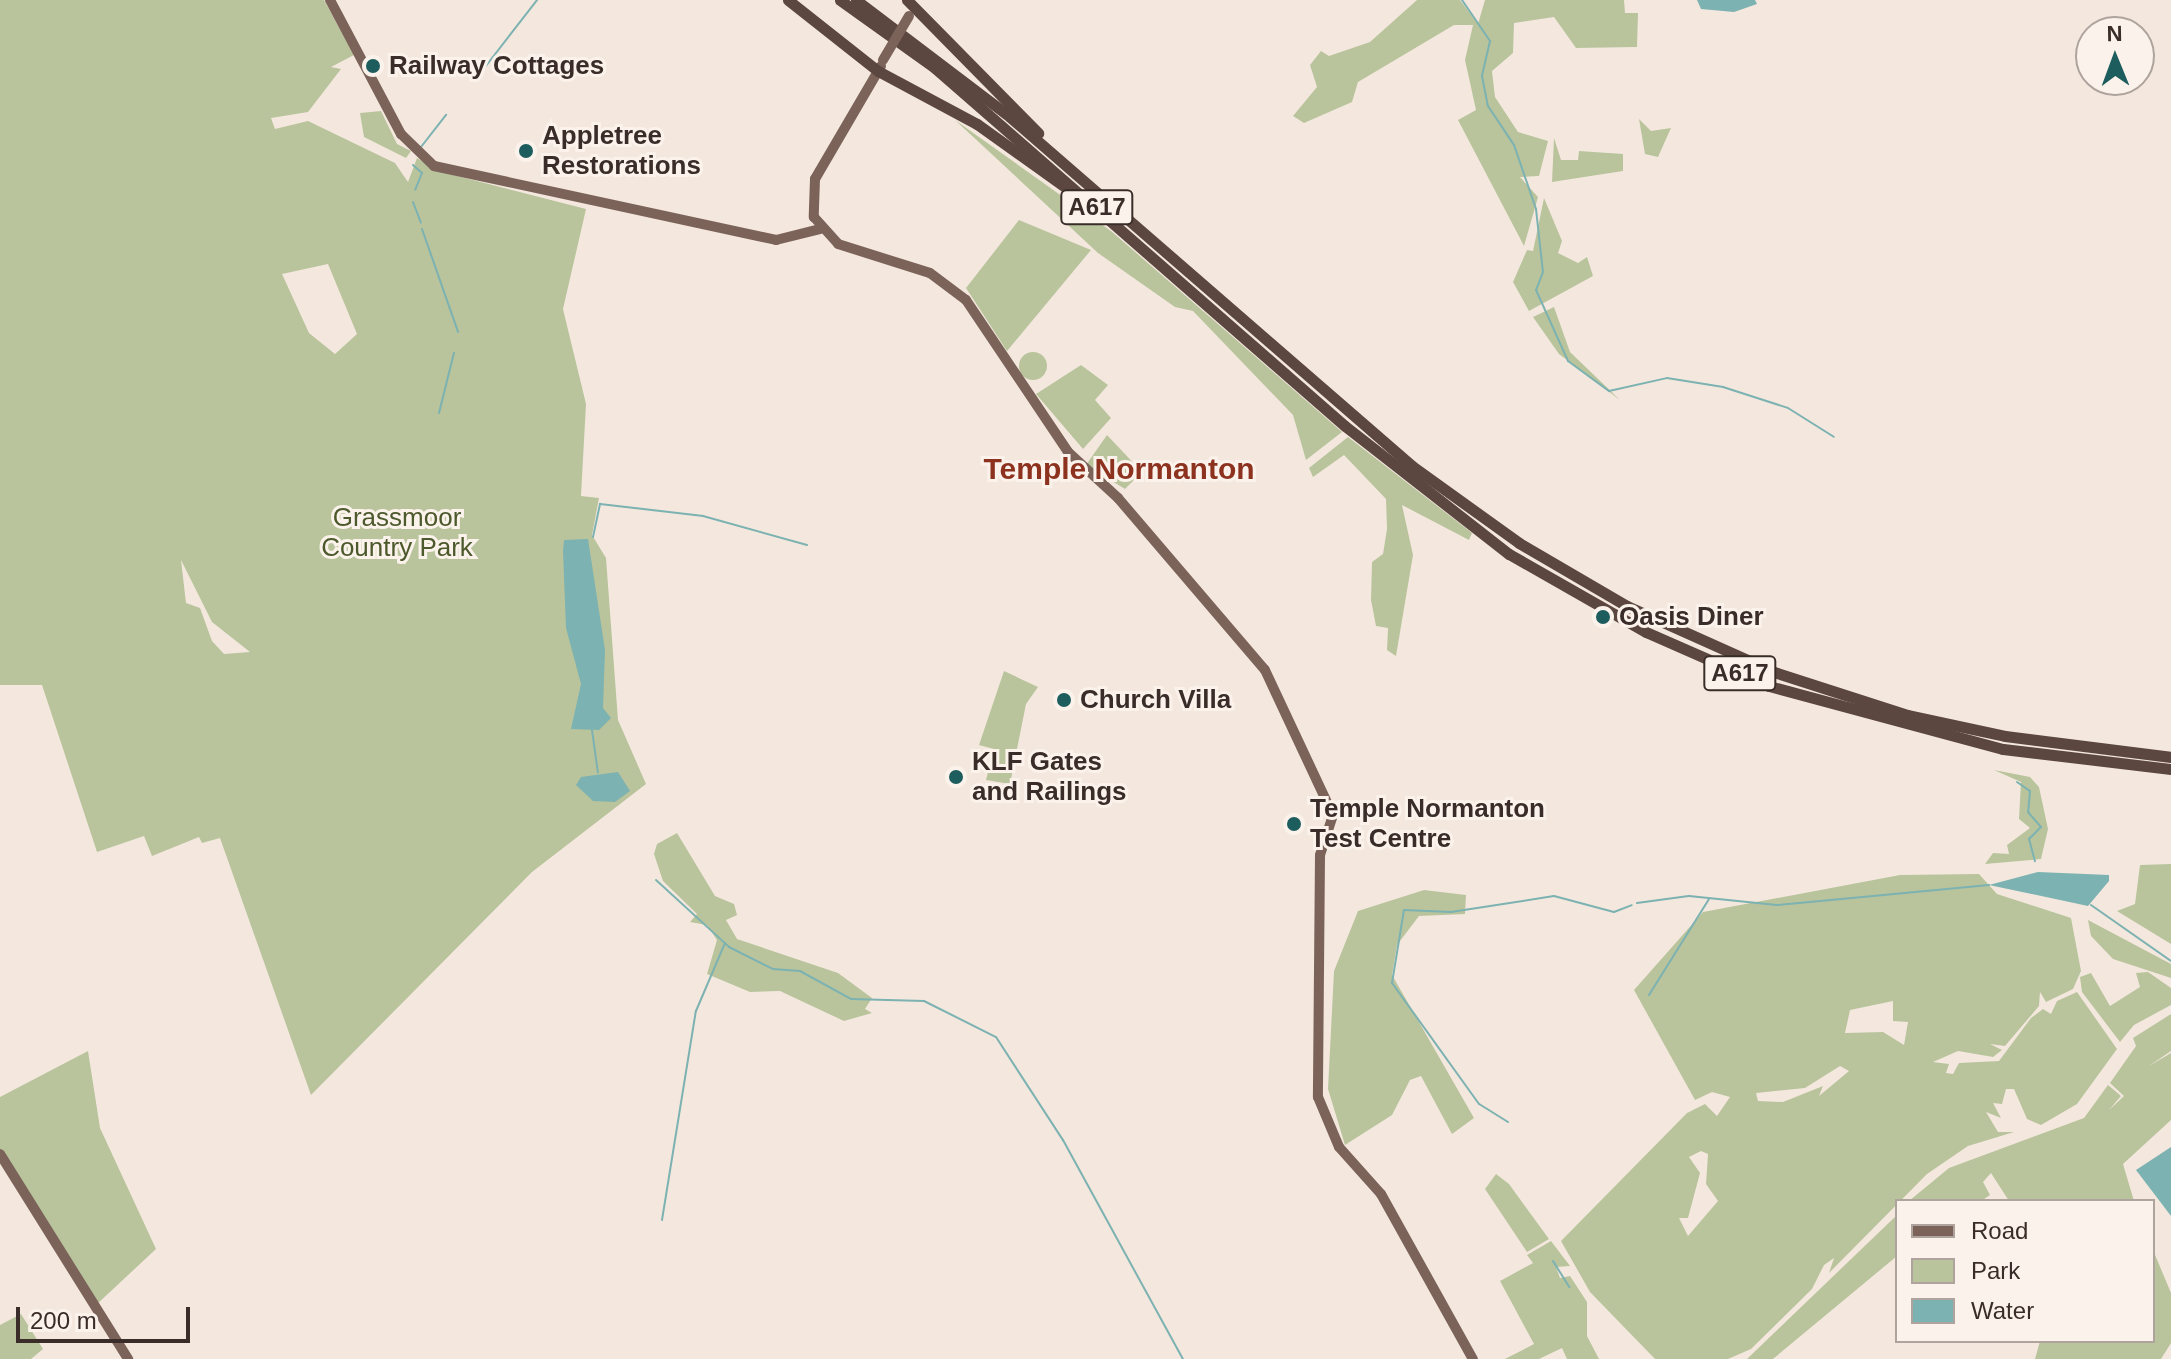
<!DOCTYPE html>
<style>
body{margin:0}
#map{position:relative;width:2171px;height:1359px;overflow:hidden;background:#f4e8de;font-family:Arial,sans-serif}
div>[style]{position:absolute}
.green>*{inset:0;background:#b9c49d}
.round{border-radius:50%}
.water>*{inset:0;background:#7cb2b1}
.stream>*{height:2px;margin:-1px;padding:0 1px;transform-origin:1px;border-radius:1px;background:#7cb2b1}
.major>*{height:10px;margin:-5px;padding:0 5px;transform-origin:5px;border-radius:5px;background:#7c635a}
.highway>*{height:11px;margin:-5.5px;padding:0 5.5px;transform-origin:5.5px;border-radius:5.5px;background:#5b4740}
.major-bridge>*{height:10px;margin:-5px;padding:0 5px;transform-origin:5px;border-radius:5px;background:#7c635a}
.dots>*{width:22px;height:22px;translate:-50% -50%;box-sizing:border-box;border:4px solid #fbf3eb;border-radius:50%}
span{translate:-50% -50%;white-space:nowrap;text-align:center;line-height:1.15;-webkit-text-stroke:6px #fbf3eb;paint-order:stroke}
.shield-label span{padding:2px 6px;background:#fbf3eb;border:2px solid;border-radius:6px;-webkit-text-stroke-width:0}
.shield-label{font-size:24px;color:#3a2d29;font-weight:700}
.poi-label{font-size:26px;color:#3a2d29;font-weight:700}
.left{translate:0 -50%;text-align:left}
.park-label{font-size:26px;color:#4c592c}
.quarter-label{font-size:30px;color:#8c321f;font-weight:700}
.legend{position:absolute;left:1895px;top:1199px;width:260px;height:144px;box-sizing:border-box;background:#fbf3eb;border:2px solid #aea49d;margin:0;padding:10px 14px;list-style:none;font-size:24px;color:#3a2d29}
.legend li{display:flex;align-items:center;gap:16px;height:40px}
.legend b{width:40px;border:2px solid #aea49d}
.north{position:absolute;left:2075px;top:16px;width:80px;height:80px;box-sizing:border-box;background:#fbf3eb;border:2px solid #aea49d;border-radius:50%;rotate:359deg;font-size:22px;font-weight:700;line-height:32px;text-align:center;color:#3a2d29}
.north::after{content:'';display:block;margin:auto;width:28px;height:36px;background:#1d5d5d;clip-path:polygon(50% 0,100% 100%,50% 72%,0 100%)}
.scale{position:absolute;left:16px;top:1307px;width:174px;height:36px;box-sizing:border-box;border:4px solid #3a2d29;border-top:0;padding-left:10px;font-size:24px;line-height:28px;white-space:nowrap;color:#3a2d29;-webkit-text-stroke:6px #fbf3eb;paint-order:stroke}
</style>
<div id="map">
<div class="green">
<i style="clip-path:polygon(evenodd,0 0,324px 0,354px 55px,331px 67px,341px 69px,308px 112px,271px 118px,275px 129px,308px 121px,395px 163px,408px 182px,417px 158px,438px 171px,586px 209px,563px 309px,586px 404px,581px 496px,599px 498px,592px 535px,606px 558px,618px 720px,646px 784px,532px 872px,311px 1095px,220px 838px,202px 843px,199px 837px,152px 856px,144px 836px,97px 852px,42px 685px,0 685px,0 0,328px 264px,357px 334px,335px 354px,309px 333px,282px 274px,328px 264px,0 0,181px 560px,212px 622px,250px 652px,224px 654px,212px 641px,200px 608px,186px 603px,181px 560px)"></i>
<i style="clip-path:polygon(1417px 0,1460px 0,1478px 24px,1485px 0,1624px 0,1625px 13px,1638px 13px,1637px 47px,1576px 48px,1554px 17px,1514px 23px,1513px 53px,1492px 71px,1495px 97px,1518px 132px,1548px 141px,1539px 176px,1520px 177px,1538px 197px,1524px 246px,1458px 120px,1476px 110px,1465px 60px,1473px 25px,1454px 25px,1358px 82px,1352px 102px,1304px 123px,1293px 116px,1317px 87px,1310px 65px,1321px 51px,1329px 56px,1370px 42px)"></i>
<i style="clip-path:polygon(381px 111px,397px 144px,411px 151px,406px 158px,364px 137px,360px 113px)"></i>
<i style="clip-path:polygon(1639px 119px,1651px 131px,1671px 128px,1658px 157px,1645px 154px)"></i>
<i style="clip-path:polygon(955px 120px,1111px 231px,1342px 432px,1306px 460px,1293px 415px,1193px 311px,1175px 307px,1098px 253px)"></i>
<i style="clip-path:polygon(1554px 138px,1561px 160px,1578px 160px,1579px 151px,1623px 154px,1623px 171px,1552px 182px)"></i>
<i style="clip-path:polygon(1544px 198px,1562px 241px,1558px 253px,1578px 263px,1587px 257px,1593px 276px,1529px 311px,1513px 282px,1527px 250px,1533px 251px)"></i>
<i style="clip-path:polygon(1019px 220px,1091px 250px,1007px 351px,966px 288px)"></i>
<i style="clip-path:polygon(1554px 307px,1570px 352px,1620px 400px,1559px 354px,1533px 317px)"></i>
<i class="round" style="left:1019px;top:352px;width:28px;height:28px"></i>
<i style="clip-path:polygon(1081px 365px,1108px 385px,1095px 400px,1111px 418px,1083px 449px,1036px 394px)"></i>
<i style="clip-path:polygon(1107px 435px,1142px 472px,1125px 489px,1086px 465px)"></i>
<i style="clip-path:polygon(1348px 437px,1472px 533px,1469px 540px,1402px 505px,1413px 555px,1396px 656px,1387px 650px,1388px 628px,1376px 626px,1371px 600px,1372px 562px,1383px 554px,1387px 529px,1386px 499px,1344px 455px,1313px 477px,1309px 468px)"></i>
<i style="clip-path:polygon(1004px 671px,1038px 687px,1026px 704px,1010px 784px,986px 780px,994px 749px,979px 745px)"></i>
<i style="clip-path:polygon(1994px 770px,2030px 777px,2039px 787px,2048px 829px,2041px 859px,1985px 864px,1993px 853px,2009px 854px,2007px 845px,2030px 828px,2019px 819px,2021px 782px)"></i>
<i style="clip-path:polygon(677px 833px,715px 896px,734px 904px,737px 915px,726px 920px,737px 939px,838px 973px,872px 998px,865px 1009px,872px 1013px,844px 1021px,780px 991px,750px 992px,707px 974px,717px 940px,707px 925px,690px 922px,697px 914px,663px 881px,654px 854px,657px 844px)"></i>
<i style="clip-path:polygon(2171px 864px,2171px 944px,2117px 911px,2135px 904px,2140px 865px)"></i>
<i style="clip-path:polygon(evenodd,1979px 874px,1997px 894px,2071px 918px,2081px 971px,2073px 989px,2046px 1002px,2040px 992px,2039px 1006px,2005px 1046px,1990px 1044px,2002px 1050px,1993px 1057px,1958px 1051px,1933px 1062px,1949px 1064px,1946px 1073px,1953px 1074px,1959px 1063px,1999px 1061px,2031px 1018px,2043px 1009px,2051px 1014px,2057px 1001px,2077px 992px,2117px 1049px,2077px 1104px,2041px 1125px,2027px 1119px,2014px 1089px,2006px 1089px,2002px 1104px,1993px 1103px,2001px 1118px,1986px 1112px,1998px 1132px,2014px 1132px,1968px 1146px,1927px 1174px,1829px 1273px,1834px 1258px,1824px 1265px,1812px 1289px,1751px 1349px,1728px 1359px,1655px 1359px,1590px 1292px,1561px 1241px,1687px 1113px,1705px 1104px,1717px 1116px,1730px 1097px,1712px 1092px,1695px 1100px,1634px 990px,1703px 912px,1900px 875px,1979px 874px,1893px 1001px,1893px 1021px,1908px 1022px,1904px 1045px,1883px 1032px,1845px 1033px,1850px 1010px,1893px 1001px,1979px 874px,1840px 1066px,1849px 1071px,1819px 1096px,1823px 1086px,1783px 1102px,1758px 1101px,1756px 1093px,1805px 1088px,1840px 1066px,1979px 874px,1701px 1151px,1708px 1154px,1706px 1184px,1718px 1201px,1688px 1236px,1679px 1218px,1688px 1218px,1700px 1173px,1689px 1157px,1701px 1151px)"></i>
<i style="clip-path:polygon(1424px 890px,1466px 895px,1465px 914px,1419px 916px,1397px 945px,1392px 975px,1474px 1118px,1452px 1134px,1421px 1076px,1410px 1080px,1392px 1115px,1345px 1145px,1328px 1089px,1334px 971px,1358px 911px)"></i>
<i style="clip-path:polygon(2088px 920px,2171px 964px,2171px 978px,2113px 959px,2091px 936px)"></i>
<i style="clip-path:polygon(2148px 972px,2171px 988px,2171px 1005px,2134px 1025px,2120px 1042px,2082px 992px,2080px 977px,2091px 973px,2110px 1006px,2140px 987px,2136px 973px)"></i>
<i style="clip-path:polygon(2171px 1014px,2171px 1051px,2149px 1066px,2171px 1053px,2171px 1120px,2123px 1164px,2134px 1201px,2009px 1201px,1991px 1173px,1983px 1182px,1990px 1195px,1981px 1201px,1909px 1201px,1949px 1168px,2084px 1118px,2108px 1085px,2121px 1096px,2109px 1110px,2124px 1096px,2110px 1083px,2136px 1046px,2133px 1038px)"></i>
<i style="clip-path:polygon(88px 1051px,100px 1128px,156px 1249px,96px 1305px,0 1149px,0 1097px)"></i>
<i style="clip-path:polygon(1496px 1174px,1509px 1184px,1549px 1239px,1527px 1252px,1485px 1189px)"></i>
<i style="clip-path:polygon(1897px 1215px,1897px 1256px,1773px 1359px,1747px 1359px)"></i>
<i style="clip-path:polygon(1551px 1241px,1570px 1266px,1556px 1267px,1560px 1278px,1570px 1276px,1587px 1302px,1587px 1336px,1599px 1359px,1567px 1359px,1562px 1348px,1539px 1359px,1505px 1359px,1534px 1344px,1500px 1281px,1533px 1263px,1527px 1255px)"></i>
<i style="clip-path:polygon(2153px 1250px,2171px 1293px,2171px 1343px,2161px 1359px,2035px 1359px,2040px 1341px,2153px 1341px)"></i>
<i style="clip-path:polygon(21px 1314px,43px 1349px,31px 1359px,0 1359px,0 1325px)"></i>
</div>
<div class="water">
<i style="clip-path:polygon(1697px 0,1755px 0,1757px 4px,1734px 12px,1701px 9px)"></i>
<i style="clip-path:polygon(588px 539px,605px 650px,603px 708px,611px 718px,599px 730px,571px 729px,581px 684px,566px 628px,563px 551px,564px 540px)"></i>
<i style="clip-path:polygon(618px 772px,630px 791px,615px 802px,593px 801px,576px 785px,581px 777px)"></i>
<i style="clip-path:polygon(2038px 872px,2109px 875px,2109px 881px,2088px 906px,1989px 885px)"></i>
<i style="clip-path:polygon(2171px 1147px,2171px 1216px,2136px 1170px)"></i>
</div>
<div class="stream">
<i style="left:1462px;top:0;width:50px;rotate:55.7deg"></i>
<i style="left:1490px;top:41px;width:36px;rotate:103deg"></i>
<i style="left:1482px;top:76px;width:31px;rotate:79deg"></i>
<i style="left:1488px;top:106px;width:47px;rotate:56.3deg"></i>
<i style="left:1514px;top:145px;width:68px;rotate:71deg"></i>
<i style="left:1536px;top:209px;width:63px;rotate:83.7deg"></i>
<i style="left:1543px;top:272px;width:19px;rotate:111deg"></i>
<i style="left:1536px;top:290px;width:78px;rotate:65.7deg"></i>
<i style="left:1568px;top:361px;width:51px;rotate:36.2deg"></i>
<i style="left:1609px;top:391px;width:59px;rotate:-12.6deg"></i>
<i style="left:1667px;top:378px;width:57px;rotate:9.1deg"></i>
<i style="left:1723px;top:387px;width:68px;rotate:17.9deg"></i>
<i style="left:1788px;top:408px;width:54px;rotate:32.2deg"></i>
<i style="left:482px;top:71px;width:90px;rotate:-52.2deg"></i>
<i style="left:421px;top:147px;width:41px;rotate:-52deg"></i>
<i style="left:413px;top:165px;width:12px;rotate:42deg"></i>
<i style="left:422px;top:173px;width:18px;rotate:112deg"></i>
<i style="left:413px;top:202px;width:22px;rotate:69deg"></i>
<i style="left:422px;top:229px;width:109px;rotate:70.7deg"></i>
<i style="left:439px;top:413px;width:62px;rotate:-76deg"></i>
<i style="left:593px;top:537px;width:34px;rotate:-78deg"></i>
<i style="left:600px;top:504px;width:104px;rotate:6.6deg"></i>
<i style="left:703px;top:516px;width:108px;rotate:15.6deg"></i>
<i style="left:592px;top:730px;width:43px;rotate:82.1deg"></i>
<i style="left:2017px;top:782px;width:16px;rotate:35deg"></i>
<i style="left:2030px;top:791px;width:21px;rotate:95deg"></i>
<i style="left:2028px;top:812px;width:20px;rotate:49deg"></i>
<i style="left:2041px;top:827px;width:17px;rotate:135deg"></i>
<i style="left:2029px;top:839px;width:23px;rotate:75deg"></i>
<i style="left:656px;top:880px;width:99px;rotate:42.5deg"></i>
<i style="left:729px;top:947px;width:49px;rotate:26.6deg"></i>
<i style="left:773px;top:969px;width:27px;rotate:4deg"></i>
<i style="left:800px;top:971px;width:58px;rotate:28.8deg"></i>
<i style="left:851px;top:999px;width:73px;rotate:1.6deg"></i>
<i style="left:924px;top:1001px;width:80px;rotate:26.6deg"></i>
<i style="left:996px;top:1037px;width:123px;rotate:57deg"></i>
<i style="left:1063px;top:1140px;width:250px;rotate:61.3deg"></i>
<i style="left:1637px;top:903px;width:52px;rotate:-7.7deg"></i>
<i style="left:1689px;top:896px;width:88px;rotate:5.8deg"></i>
<i style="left:1777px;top:905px;width:213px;rotate:-5.4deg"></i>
<i style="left:2091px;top:905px;width:98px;rotate:35deg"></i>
<i style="left:1649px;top:995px;width:113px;rotate:-58deg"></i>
<i style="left:1508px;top:1122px;width:34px;rotate:-148deg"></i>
<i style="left:1479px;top:1104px;width:149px;rotate:-125.7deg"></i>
<i style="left:1392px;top:983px;width:74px;rotate:-80.7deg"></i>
<i style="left:1404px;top:910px;width:47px;rotate:2.4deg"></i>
<i style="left:1451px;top:912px;width:104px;rotate:-8.8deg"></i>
<i style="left:1554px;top:896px;width:62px;rotate:14.9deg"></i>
<i style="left:1614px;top:912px;width:19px;rotate:-21deg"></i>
<i style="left:662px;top:1220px;width:212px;rotate:-80.8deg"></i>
<i style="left:696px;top:1011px;width:74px;rotate:-66.9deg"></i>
<i style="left:1553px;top:1261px;width:31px;rotate:58deg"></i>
</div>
<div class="major">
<i style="left:330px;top:0;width:152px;rotate:62.1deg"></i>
<i style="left:401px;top:134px;width:46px;rotate:44.1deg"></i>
<i style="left:434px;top:166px;width:350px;rotate:12.2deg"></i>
<i style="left:776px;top:240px;width:45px;rotate:-14deg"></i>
<i style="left:881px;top:66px;width:131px;rotate:120.3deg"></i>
<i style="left:815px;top:179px;width:38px;rotate:92deg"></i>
<i style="left:814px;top:217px;width:36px;rotate:48deg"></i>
<i style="left:838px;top:244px;width:96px;rotate:17.5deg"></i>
<i style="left:930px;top:273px;width:45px;rotate:36.9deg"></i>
<i style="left:966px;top:300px;width:183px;rotate:56.1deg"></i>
<i style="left:1068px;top:452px;width:68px;rotate:42.6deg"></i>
<i style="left:1118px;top:498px;width:226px;rotate:49.5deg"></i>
<i style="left:1265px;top:670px;width:160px;rotate:64.9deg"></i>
<i style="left:1333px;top:815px;width:42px;rotate:108deg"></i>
<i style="left:1320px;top:855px;width:242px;rotate:90.5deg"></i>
<i style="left:1318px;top:1097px;width:54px;rotate:67.2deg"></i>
<i style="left:1339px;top:1147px;width:63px;rotate:48.2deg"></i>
<i style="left:1381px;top:1194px;width:189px;rotate:60.9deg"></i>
<i style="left:0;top:1154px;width:242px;rotate:58deg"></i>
</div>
<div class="highway">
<i style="left:788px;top:0;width:115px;rotate:38.3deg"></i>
<i style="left:878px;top:71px;width:112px;rotate:28.2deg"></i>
<i style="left:977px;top:124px;width:108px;rotate:35.6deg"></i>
<i style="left:840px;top:0;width:117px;rotate:35.6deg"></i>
<i style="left:935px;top:68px;width:544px;rotate:41.13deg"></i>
<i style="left:1345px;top:426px;width:208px;rotate:38deg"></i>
<i style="left:1509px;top:554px;width:158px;rotate:29.7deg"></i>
<i style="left:1646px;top:632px;width:134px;rotate:23.7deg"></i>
<i style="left:1769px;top:686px;width:242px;rotate:15.1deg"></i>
<i style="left:2003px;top:749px;width:169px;rotate:6.8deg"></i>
<i style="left:856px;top:0;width:193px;rotate:37.2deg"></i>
<i style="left:1010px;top:117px;width:532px;rotate:40.96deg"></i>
<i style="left:1412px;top:466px;width:132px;rotate:35.7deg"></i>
<i style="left:1519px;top:543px;width:125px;rotate:30.3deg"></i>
<i style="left:1627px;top:606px;width:164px;rotate:24.1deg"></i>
<i style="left:1777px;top:673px;width:137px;rotate:17.9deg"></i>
<i style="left:1907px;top:715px;width:100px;rotate:12.1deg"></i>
<i style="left:2005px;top:736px;width:167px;rotate:7.2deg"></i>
<i style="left:907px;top:0;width:187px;rotate:45.4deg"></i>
</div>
<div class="major-bridge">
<i style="left:883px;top:60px;width:51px;rotate:-59.4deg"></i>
</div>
<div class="dots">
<i style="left:373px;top:66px;background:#1d5d5d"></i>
<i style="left:526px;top:151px;background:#1d5d5d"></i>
<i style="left:1603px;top:617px;background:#1d5d5d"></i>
<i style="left:1064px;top:700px;background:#1d5d5d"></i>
<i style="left:956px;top:777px;background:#1d5d5d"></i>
<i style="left:1294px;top:824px;background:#1d5d5d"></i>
</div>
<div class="shield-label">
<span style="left:1097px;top:207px">A617</span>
<span style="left:1740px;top:673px">A617</span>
</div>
<div class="poi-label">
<span class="left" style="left:389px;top:66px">Railway Cottages</span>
<span class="left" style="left:542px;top:151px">Appletree<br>Restorations</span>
<span class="left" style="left:1619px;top:617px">Oasis Diner</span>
<span class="left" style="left:1080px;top:700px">Church Villa</span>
<span class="left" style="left:972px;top:777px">KLF Gates<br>and Railings</span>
<span class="left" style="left:1310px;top:824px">Temple Normanton<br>Test Centre</span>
</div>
<div class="park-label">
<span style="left:397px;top:533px">Grassmoor<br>Country Park</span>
</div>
<div class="quarter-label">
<span style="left:1119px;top:469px">Temple Normanton</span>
</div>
<ul class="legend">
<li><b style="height:10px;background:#7c635a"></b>Road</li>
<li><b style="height:22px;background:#b9c49d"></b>Park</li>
<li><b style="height:22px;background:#7cb2b1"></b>Water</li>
</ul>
<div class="north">N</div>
<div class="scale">200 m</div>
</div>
